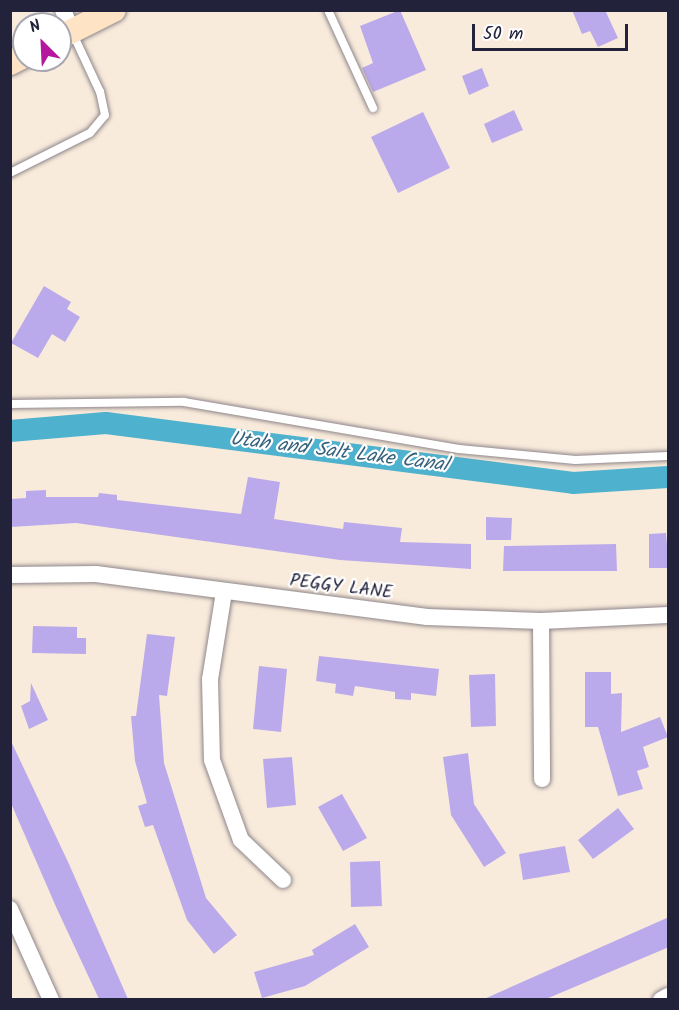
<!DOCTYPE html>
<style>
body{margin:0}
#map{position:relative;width:679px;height:1010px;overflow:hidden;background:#f9ebdb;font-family:Kalam,sans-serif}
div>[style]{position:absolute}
.canal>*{height:22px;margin:-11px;padding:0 11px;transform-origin:11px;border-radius:11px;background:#4eb1cd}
.building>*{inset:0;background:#bbaaeb}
.roads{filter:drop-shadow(0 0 2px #8e868b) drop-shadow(0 0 2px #8e868b)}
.lane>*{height:8px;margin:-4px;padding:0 4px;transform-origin:4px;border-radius:4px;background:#fff}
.street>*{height:16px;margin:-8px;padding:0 8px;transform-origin:8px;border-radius:8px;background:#fff}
.secondary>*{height:24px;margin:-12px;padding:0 12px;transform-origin:12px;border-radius:12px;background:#fee4c5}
span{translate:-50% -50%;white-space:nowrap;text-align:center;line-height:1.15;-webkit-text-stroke:4.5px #fff;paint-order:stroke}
.street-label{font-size:18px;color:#22223b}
.water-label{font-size:20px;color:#36627d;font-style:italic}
.frame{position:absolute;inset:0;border:12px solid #22223b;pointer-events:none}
.north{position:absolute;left:12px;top:12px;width:60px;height:60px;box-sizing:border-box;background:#fff;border:2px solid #a7a7b1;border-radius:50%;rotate:336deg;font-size:16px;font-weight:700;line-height:24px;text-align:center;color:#22223b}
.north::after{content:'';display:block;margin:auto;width:21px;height:27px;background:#b5179e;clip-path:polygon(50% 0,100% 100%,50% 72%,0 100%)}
.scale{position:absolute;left:472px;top:24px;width:156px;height:27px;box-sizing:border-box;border:3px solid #22223b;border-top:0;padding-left:8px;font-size:18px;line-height:21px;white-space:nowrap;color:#22223b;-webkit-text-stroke:4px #fff;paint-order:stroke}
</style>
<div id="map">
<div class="canal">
<i style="left:10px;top:431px;width:96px;rotate:-4.8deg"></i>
<i style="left:106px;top:423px;width:471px;rotate:7.3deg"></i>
<i style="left:573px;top:483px;width:95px;rotate:-3.6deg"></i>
</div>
<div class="building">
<i style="clip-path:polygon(400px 10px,426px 70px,373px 92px,362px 68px,373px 63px,360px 26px)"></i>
<i style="clip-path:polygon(572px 10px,605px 10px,618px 38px,598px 47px,590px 31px,582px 34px)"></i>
<i style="clip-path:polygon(482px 68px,489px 86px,469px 95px,462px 76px)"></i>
<i style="clip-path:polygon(514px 110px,523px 130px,492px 143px,484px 124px)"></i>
<i style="clip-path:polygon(423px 112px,450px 168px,398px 193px,371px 137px)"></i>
<i style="clip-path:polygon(44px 286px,71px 302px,67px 309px,80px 317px,65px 342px,52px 334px,38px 358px,11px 343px)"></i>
<i style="clip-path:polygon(248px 477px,280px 482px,274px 519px,343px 529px,344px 522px,402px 528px,400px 542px,471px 544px,471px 569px,340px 560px,76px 523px,11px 527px,10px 499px,26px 498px,26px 491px,46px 490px,46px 497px,98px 497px,99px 493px,117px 495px,117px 500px,241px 514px)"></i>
<i style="clip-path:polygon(486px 517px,512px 518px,511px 540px,486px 540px)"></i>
<i style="clip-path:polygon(666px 533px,669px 568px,649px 568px,649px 534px)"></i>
<i style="clip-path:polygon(616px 544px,617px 571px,503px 571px,504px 546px)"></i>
<i style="clip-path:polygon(33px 626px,77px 627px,77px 638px,86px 638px,86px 654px,32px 653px)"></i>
<i style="clip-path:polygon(147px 634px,175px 637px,167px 696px,159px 695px,164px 763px,206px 898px,237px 935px,214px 954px,187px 920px,153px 825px,145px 827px,138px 806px,147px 803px,135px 761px,131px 716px,136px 716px)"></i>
<i style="clip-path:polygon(319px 656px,439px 669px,436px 696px,411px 693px,411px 700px,395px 699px,395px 692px,355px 686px,353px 696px,335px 693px,336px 684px,316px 681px)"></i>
<i style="clip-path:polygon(259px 666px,287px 669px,281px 732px,253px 729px)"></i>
<i style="clip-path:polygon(585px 672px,611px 672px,611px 694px,622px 693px,621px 732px,660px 717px,668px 737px,643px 747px,649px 767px,637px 771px,643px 789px,618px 796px,598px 727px,585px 727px)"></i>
<i style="clip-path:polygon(495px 674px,496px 726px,471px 727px,469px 675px)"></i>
<i style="clip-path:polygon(31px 683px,48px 720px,29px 729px,21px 706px,30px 701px)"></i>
<i style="clip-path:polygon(10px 739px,69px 864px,128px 999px,99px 999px,57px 909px,10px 801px)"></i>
<i style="clip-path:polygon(468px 753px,474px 804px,506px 853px,484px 867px,451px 815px,443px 757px)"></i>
<i style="clip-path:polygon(292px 757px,296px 805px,267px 808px,263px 759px)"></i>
<i style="clip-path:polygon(342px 794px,367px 838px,343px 851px,318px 807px)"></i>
<i style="clip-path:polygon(618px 808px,634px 829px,593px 859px,578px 840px)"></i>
<i style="clip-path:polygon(565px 846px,570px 872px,523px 880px,519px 854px)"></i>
<i style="clip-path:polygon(380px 861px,382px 906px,351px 907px,350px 862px)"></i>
<i style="clip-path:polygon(669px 917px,669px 947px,546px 999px,484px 999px)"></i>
<i style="clip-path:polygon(355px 924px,369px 947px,305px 986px,262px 998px,254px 972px,314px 955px,312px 950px)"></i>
</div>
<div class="roads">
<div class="lane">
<i style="left:328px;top:10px;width:108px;rotate:65.3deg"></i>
<i style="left:10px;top:173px;width:89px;rotate:-26.6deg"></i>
<i style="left:90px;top:133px;width:23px;rotate:-50deg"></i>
<i style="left:105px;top:115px;width:24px;rotate:-102deg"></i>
<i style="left:100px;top:92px;width:66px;rotate:-115deg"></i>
<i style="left:10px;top:404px;width:174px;rotate:-0.7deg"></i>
<i style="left:184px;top:402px;width:279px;rotate:9.7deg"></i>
<i style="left:459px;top:449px;width:117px;rotate:5.4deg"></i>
<i style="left:575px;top:460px;width:93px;rotate:-2.5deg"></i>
</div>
<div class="street">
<i style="left:63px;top:10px;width:23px;rotate:67deg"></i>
<i style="left:10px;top:575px;width:86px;rotate:-0.7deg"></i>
<i style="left:96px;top:574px;width:334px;rotate:7.4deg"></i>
<i style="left:427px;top:617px;width:114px;rotate:2deg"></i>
<i style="left:541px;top:621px;width:127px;rotate:-2.7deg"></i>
<i style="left:224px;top:592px;width:88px;rotate:99.1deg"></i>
<i style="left:210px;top:679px;width:81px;rotate:88.6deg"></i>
<i style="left:212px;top:760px;width:85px;rotate:70.1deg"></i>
<i style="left:241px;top:840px;width:58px;rotate:43.6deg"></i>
<i style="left:541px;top:621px;width:158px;rotate:89.6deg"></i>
<i style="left:10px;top:909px;width:100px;rotate:65.7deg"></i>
<i style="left:661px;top:1000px;width:8px;rotate:-30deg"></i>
</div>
<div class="secondary">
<i style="left:60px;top:37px;width:60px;rotate:-26.6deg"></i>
<i style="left:10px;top:63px;width:16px;rotate:-27deg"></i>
</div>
</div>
<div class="street-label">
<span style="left:341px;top:588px;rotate:7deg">PEGGY LANE</span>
</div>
<div class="water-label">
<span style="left:339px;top:453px;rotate:7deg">Utah and Salt Lake Canal</span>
</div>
<div class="frame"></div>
<div class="north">N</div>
<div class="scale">50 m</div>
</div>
